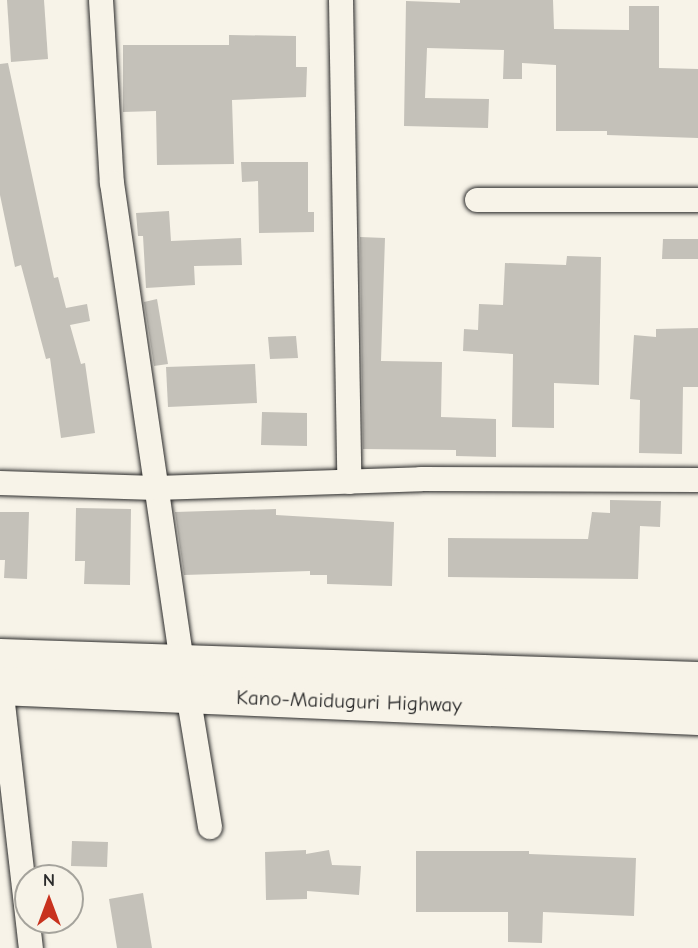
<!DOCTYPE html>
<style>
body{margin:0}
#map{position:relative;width:698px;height:948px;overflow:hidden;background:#f7f3e8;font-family:"Comic Neue",sans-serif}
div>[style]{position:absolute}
.building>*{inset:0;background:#c4c1b9}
.roads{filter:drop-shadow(0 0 2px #2b2b2b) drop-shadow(0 0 2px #2b2b2b)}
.street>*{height:24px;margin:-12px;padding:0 12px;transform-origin:12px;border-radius:12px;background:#f7f3e8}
.highway>*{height:38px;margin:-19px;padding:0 19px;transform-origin:19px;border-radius:19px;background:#f7f3e8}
span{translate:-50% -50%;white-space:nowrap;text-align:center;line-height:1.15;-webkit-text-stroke:5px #f7f3e8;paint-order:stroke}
.street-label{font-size:21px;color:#2b2b2b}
.north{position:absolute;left:14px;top:864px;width:70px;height:70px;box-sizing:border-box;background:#f7f3e8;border:2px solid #a5a39c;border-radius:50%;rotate:0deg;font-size:19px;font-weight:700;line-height:28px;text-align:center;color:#2b2b2b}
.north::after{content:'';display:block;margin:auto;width:24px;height:32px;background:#c8321e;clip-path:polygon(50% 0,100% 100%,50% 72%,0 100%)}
</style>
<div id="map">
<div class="building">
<i style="clip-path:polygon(7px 0,44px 0,48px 59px,11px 62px)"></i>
<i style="clip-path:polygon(460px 0,553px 0,554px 29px,629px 30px,629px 6px,659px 6px,659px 68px,698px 69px,698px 138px,607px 135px,607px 131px,556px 131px,556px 65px,522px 63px,522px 79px,503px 79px,504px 50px,427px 48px,425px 98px,489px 99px,488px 128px,404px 126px,406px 1px,460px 3px)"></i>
<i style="clip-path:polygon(229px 35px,296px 36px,296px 67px,307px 67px,306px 97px,232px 100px,234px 164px,157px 165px,156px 111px,123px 112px,123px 45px,229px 45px)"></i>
<i style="clip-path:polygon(8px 63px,54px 278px,58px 277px,66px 308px,87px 304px,90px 321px,70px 325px,81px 364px,85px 363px,95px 433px,61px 438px,50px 358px,46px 359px,21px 265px,15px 267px,0 195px,0 64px)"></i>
<i style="clip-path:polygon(241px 162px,308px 162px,308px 212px,314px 212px,314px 232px,259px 233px,258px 181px,242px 182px)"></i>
<i style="clip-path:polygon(169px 211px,171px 241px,241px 238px,242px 265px,194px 266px,195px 285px,146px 288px,143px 236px,138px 236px,136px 213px)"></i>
<i style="clip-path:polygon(360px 237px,385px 238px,381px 361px,442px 362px,441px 417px,496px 419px,496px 457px,456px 456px,456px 450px,363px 449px)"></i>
<i style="clip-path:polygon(663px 239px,698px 239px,698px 259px,662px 259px)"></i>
<i style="clip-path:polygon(567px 256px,601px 257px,599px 385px,554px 383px,554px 428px,512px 427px,513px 354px,463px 351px,464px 329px,478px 330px,479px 304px,503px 305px,505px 263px,566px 265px)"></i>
<i style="clip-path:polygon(157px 299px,168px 364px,154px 366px,144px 302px)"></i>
<i style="clip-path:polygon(698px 328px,698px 387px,683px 387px,682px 454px,639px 453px,640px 400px,630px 399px,634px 335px,656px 337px,656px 329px)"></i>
<i style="clip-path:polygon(296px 336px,298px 358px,270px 359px,268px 337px)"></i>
<i style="clip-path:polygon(255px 364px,257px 403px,168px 407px,166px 367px)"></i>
<i style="clip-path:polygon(262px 412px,307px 413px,307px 446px,261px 445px)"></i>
<i style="clip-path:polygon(610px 500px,661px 501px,660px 527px,640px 526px,638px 579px,448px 577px,448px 538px,588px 539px,592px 512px,610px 513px)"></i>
<i style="clip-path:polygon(76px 508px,131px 509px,130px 585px,84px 584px,85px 561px,75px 561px)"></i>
<i style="clip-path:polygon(276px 509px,276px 515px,394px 522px,392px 586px,327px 584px,327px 575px,310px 575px,310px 571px,184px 575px,175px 512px)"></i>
<i style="clip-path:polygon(0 512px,29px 512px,27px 579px,4px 578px,5px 560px,0 560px)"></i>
<i style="clip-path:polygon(72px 841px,108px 842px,107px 867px,71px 866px)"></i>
<i style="clip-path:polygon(306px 850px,306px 854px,329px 850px,332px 865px,361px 866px,359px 895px,307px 891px,307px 899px,266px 900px,265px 852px)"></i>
<i style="clip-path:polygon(416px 851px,529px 851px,529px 854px,636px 858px,634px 916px,543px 912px,542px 943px,508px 942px,508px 912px,416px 912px)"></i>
<i style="clip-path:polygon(143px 893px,152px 948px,117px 948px,109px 899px)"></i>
</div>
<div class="roads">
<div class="street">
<i style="left:101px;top:0;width:183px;rotate:86.6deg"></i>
<i style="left:112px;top:183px;width:487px;rotate:81.7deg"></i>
<i style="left:341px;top:0;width:482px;rotate:89deg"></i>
<i style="left:477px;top:200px;width:221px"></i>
<i style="left:0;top:483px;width:156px;rotate:1.8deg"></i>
<i style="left:156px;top:488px;width:265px;rotate:-1.9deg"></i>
<i style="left:421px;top:479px;width:277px;rotate:0.2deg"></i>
<i style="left:1px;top:686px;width:264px;rotate:83.5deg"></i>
<i style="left:188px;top:694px;width:135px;rotate:80.6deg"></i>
</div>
<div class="highway">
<i style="left:0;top:658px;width:698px;rotate:1.89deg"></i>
<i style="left:0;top:686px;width:699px;rotate:2.46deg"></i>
</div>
</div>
<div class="street-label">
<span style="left:349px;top:701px;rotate:2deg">Kano-Maiduguri Highway</span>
</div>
<div class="north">N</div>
</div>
